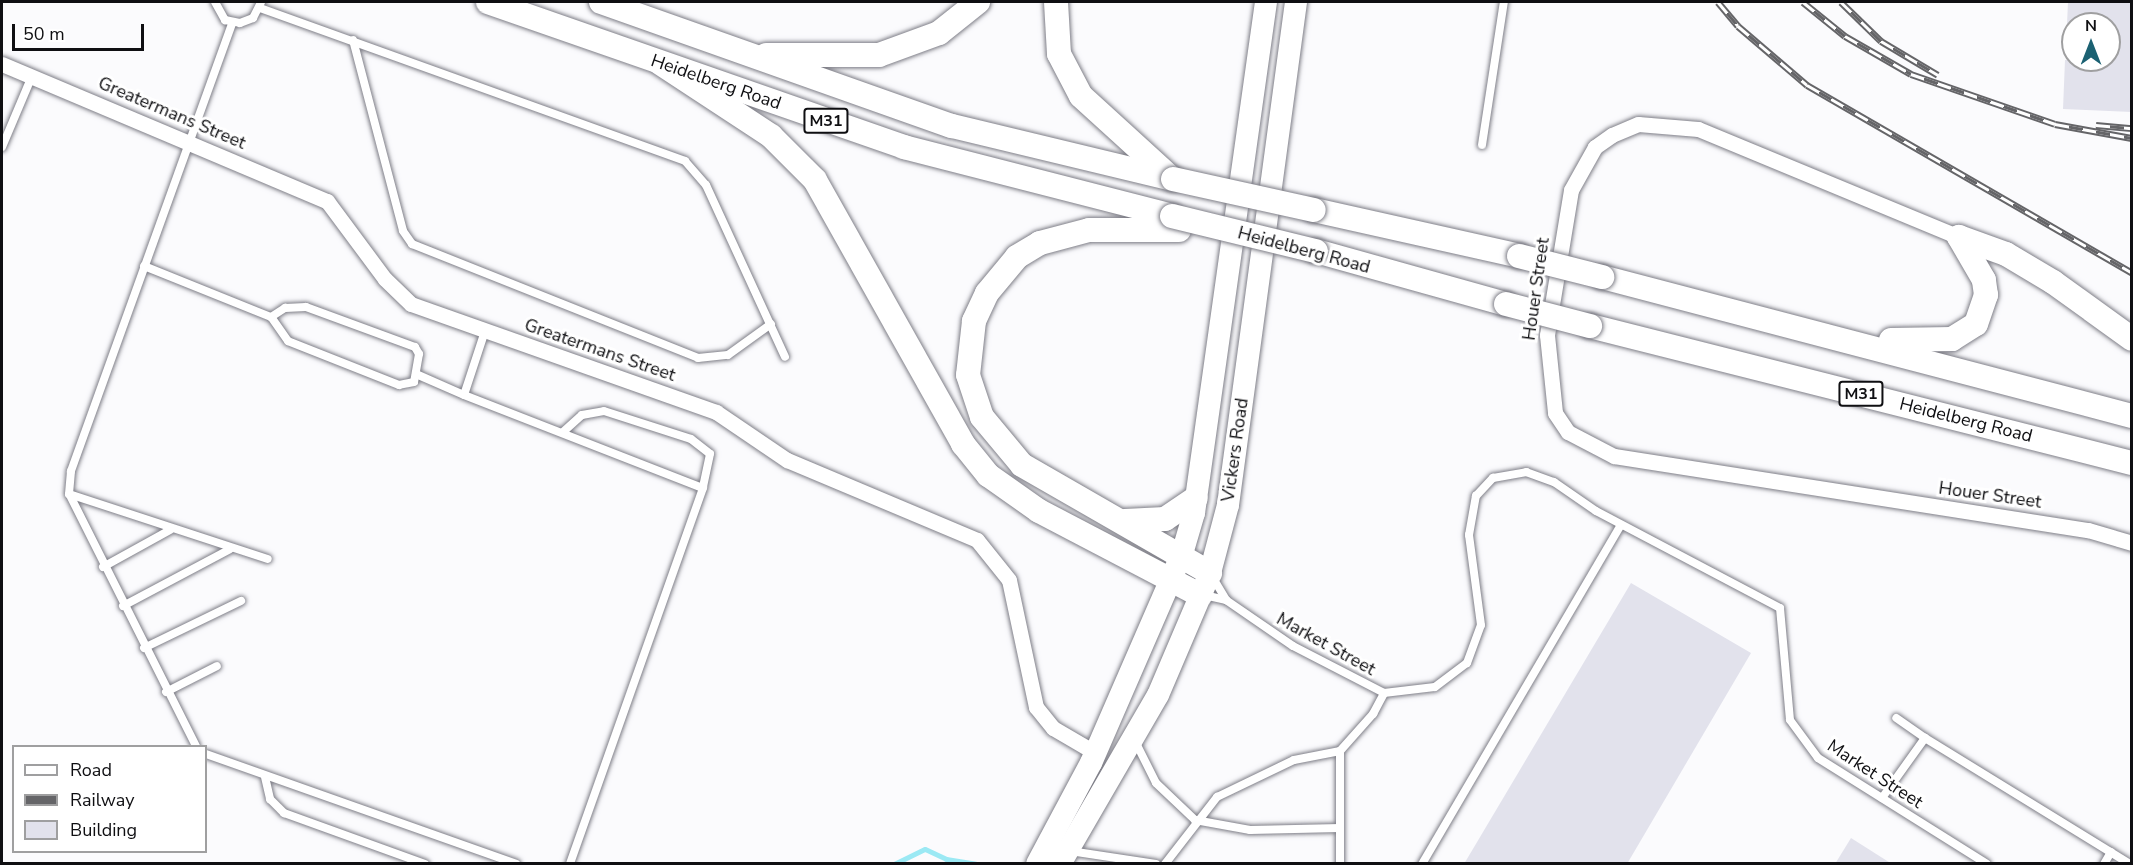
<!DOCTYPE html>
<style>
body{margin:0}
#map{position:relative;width:2133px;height:865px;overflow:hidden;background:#fbfbfd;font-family:"Nunito Sans",sans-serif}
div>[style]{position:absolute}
.stream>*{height:5px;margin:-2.5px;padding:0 2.5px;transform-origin:2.5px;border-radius:2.5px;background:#9be9f4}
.building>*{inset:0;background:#e2e2ec}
.roads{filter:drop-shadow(0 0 2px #7e7e87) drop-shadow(0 0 2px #7e7e87)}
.lane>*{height:8px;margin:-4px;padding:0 4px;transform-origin:4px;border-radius:4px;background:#fff}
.street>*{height:15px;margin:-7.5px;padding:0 7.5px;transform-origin:7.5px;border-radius:7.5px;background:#fff}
.secondary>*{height:22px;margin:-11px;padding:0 11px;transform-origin:11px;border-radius:11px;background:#fff}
.primary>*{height:24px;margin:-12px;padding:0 12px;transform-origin:12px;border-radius:12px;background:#fff}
.rail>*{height:7px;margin-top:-3.5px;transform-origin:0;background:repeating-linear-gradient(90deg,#fff 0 14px,#656568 0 28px);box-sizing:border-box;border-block:2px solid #656568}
.bridges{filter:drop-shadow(0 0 2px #7e7e87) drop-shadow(0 0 2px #7e7e87)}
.primary-bridge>*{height:24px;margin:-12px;padding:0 12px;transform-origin:12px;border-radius:12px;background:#fff}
span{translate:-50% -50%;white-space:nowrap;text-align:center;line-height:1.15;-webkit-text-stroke:6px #fff;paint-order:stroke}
.shield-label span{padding:2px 4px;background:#fff;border:2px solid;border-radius:4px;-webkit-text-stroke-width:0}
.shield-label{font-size:16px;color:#0f0f12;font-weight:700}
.street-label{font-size:18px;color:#0f0f12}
.frame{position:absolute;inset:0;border:3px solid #0f0f12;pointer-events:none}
.legend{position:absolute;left:12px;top:745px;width:195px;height:108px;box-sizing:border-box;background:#fff;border:2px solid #9f9fa0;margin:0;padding:8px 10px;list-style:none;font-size:18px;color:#0f0f12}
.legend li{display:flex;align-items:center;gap:12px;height:30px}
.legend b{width:30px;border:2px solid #9f9fa0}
.north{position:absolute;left:2061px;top:12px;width:60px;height:60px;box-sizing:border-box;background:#fff;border:2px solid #9f9fa0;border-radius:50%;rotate:0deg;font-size:16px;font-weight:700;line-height:24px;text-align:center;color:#0f0f12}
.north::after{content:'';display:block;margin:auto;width:21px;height:27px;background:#1b6172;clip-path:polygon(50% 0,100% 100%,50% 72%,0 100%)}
.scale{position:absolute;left:12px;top:24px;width:132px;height:27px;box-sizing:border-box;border:3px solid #0f0f12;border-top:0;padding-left:8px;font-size:18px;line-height:21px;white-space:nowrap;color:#0f0f12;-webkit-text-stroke:4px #fff;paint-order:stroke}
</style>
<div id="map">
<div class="stream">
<i style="left:894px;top:864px;width:34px;rotate:-26deg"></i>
<i style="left:925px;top:849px;width:23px;rotate:25deg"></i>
<i style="left:946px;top:859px;width:30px;rotate:9deg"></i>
</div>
<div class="building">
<i style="clip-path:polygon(2068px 2px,2132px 2px,2132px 112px,2063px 109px,2065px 60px,2109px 60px,2109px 24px,2067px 24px)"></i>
<i style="clip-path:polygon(1631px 583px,1751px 653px,1627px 864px,1464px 864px)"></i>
<i style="clip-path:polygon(1851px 838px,1892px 864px,1835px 864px)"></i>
</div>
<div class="roads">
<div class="lane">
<i style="left:215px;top:2px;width:21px;rotate:61deg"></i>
<i style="left:225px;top:20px;width:15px;rotate:11deg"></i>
<i style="left:240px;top:23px;width:14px;rotate:-21deg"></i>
<i style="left:253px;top:18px;width:18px;rotate:-63deg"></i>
<i style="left:260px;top:8px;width:452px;rotate:19.8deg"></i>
<i style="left:685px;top:161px;width:32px;rotate:49deg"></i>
<i style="left:706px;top:185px;width:189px;rotate:65.3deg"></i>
<i style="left:353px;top:40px;width:197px;rotate:75.3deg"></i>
<i style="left:403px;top:231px;width:16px;rotate:55deg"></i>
<i style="left:412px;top:244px;width:308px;rotate:21.7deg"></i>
<i style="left:698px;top:358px;width:30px;rotate:-6deg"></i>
<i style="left:728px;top:355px;width:53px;rotate:-35.8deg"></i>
<i style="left:1482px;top:145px;width:145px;rotate:-81.3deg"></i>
<i style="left:2px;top:147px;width:77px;rotate:-67.1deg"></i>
<i style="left:144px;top:266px;width:137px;rotate:21.9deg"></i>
<i style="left:271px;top:317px;width:17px;rotate:-33deg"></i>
<i style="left:285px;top:308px;width:21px;rotate:-3deg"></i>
<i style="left:306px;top:307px;width:116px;rotate:20.2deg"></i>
<i style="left:415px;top:347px;width:8px;rotate:60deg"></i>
<i style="left:419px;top:354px;width:28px;rotate:100deg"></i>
<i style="left:414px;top:382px;width:15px;rotate:169deg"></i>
<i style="left:399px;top:385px;width:119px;rotate:-158.4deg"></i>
<i style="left:288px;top:341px;width:29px;rotate:-125deg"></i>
<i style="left:485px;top:331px;width:67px;rotate:108.2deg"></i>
<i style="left:464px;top:395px;width:256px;rotate:21.3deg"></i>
<i style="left:416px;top:374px;width:52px;rotate:23.6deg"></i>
<i style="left:563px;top:432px;width:25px;rotate:-42deg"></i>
<i style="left:582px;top:415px;width:22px;rotate:-10deg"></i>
<i style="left:604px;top:411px;width:91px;rotate:17.8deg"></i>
<i style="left:691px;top:439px;width:24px;rotate:38deg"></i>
<i style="left:710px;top:454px;width:35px;rotate:102deg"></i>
<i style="left:703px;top:488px;width:399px;rotate:109.5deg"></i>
<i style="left:69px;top:494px;width:209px;rotate:18.1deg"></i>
<i style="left:103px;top:567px;width:77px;rotate:-28.9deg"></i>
<i style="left:1213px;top:578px;width:26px;rotate:59deg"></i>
<i style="left:1204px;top:595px;width:23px;rotate:13deg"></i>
<i style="left:1226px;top:600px;width:81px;rotate:34.5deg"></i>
<i style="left:1293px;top:646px;width:102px;rotate:27.3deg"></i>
<i style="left:1384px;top:693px;width:51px;rotate:-6.7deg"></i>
<i style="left:1435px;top:687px;width:40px;rotate:-37deg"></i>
<i style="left:1467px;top:663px;width:40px;rotate:-69.8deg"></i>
<i style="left:1481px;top:625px;width:91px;rotate:-97.6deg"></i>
<i style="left:1469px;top:535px;width:40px;rotate:-80deg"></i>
<i style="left:1476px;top:496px;width:25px;rotate:-47deg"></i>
<i style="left:1493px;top:478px;width:34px;rotate:-10deg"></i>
<i style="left:1526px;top:472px;width:30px;rotate:20deg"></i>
<i style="left:1554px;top:482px;width:51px;rotate:34.6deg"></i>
<i style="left:1596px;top:511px;width:208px;rotate:27.8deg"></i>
<i style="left:1780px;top:608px;width:112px;rotate:84.9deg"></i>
<i style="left:1790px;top:720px;width:47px;rotate:53.6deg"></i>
<i style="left:1818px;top:758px;width:199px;rotate:32.1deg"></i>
<i style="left:123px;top:606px;width:121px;rotate:-28deg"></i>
<i style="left:144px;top:648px;width:108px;rotate:-25.9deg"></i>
<i style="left:166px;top:692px;width:57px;rotate:-27deg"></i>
<i style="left:1925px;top:738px;width:241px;rotate:31.6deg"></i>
<i style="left:1135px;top:741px;width:47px;rotate:63.4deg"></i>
<i style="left:1156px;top:783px;width:54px;rotate:43.5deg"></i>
<i style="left:1195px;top:820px;width:56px;rotate:10.3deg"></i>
<i style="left:1250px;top:830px;width:90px;rotate:-1.3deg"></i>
<i style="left:196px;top:746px;width:282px;rotate:-116.7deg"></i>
<i style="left:69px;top:494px;width:23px;rotate:-85deg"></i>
<i style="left:71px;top:471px;width:476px;rotate:-70.2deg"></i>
<i style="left:1340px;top:751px;width:113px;rotate:90deg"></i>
<i style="left:206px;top:754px;width:329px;rotate:19.5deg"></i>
<i style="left:265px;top:777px;width:23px;rotate:77deg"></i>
<i style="left:270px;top:799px;width:20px;rotate:45deg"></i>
<i style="left:284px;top:813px;width:150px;rotate:19.9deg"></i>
<i style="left:1882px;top:798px;width:74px;rotate:-54.4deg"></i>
<i style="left:1925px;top:738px;width:35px;rotate:-145deg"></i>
<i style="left:1070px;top:851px;width:87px;rotate:8.6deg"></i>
<i style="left:1165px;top:864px;width:85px;rotate:-52.2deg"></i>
<i style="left:1217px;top:797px;width:85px;rotate:-25.7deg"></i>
<i style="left:1294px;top:760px;width:47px;rotate:-11.1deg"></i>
<i style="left:1340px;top:751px;width:50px;rotate:-48.3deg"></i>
<i style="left:1373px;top:714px;width:24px;rotate:-62deg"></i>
<i style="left:1422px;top:864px;width:393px;rotate:-59.6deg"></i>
<i style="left:2104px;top:864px;width:14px;rotate:-60deg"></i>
</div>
<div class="street">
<i style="left:2px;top:64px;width:353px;rotate:22.9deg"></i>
<i style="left:327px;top:201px;width:97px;rotate:53.4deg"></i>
<i style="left:385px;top:279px;width:36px;rotate:44deg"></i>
<i style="left:411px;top:304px;width:324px;rotate:19.5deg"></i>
<i style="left:716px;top:412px;width:86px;rotate:34.1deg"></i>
<i style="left:787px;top:460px;width:206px;rotate:22.8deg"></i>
<i style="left:977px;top:540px;width:51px;rotate:51.3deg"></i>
<i style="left:1009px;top:580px;width:130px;rotate:78deg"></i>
<i style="left:1036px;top:707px;width:27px;rotate:51deg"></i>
<i style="left:1053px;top:728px;width:50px;rotate:30.2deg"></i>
<i style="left:1959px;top:237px;width:282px;rotate:-157.5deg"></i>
<i style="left:1698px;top:129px;width:60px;rotate:-175.2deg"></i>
<i style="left:1638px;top:124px;width:28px;rotate:157deg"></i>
<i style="left:1612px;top:135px;width:21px;rotate:145deg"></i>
<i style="left:1595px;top:147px;width:49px;rotate:119.2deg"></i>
<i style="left:1571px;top:190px;width:147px;rotate:99.4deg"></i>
<i style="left:1547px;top:335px;width:78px;rotate:84.1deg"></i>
<i style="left:1555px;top:413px;width:23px;rotate:56deg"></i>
<i style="left:1568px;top:432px;width:52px;rotate:27.6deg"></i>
<i style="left:1614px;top:456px;width:480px;rotate:8.9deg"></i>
<i style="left:2088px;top:530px;width:46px;rotate:16.5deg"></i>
</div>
<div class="secondary">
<i style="left:1037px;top:864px;width:115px;rotate:-61.9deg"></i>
<i style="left:1091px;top:763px;width:228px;rotate:-66.5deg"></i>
<i style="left:1182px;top:554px;width:43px;rotate:-73.7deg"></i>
<i style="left:1194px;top:513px;width:516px;rotate:-81.98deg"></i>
<i style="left:1060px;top:864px;width:195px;rotate:-59.9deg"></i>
<i style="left:1158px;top:695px;width:133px;rotate:-66.9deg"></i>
<i style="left:1210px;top:573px;width:70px;rotate:-75.2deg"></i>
<i style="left:1228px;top:505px;width:508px;rotate:-82.3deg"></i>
</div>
<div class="primary">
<i style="left:488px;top:2px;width:441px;rotate:19.2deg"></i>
<i style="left:904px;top:147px;width:277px;rotate:14.4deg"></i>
<i style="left:601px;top:2px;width:372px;rotate:19.5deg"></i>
<i style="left:952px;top:126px;width:227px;rotate:13.5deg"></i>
<i style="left:1056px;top:2px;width:52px;rotate:86.7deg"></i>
<i style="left:1059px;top:54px;width:47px;rotate:62.4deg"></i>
<i style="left:1081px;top:96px;width:122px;rotate:42.3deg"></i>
<i style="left:766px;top:55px;width:113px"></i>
<i style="left:879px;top:55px;width:64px;rotate:-20.1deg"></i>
<i style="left:939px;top:33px;width:50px;rotate:-38.5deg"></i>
<i style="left:660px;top:63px;width:133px;rotate:33.3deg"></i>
<i style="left:771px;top:136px;width:62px;rotate:45deg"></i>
<i style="left:815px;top:180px;width:303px;rotate:60.7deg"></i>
<i style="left:963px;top:444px;width:40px;rotate:51deg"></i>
<i style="left:988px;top:475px;width:62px;rotate:35.2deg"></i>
<i style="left:1039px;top:511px;width:182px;rotate:27.6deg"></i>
<i style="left:1314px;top:210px;width:210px;rotate:12.6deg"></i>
<i style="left:1179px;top:230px;width:90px;rotate:180deg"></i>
<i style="left:1089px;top:230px;width:51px;rotate:165.1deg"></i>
<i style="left:1040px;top:243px;width:27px;rotate:149deg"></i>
<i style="left:1017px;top:257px;width:47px;rotate:129.8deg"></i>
<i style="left:987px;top:293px;width:31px;rotate:115deg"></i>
<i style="left:974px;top:321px;width:54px;rotate:96.3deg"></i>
<i style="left:968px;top:375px;width:44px;rotate:71.6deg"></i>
<i style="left:982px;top:417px;width:62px;rotate:50.2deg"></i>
<i style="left:1022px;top:465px;width:217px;rotate:29.9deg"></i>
<i style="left:1959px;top:237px;width:50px;rotate:19.9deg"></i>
<i style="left:2006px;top:254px;width:55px;rotate:30.8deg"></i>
<i style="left:2053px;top:282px;width:97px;rotate:35.8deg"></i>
<i style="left:1316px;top:251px;width:197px;rotate:15.6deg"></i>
<i style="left:1602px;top:277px;width:548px;rotate:14.7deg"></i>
<i style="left:1590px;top:326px;width:559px;rotate:14.19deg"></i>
<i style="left:1891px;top:340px;width:61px;rotate:-0.9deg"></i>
<i style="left:1952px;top:339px;width:28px;rotate:-32deg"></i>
<i style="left:1976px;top:324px;width:31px;rotate:-71deg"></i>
<i style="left:1986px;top:295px;width:15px;rotate:-98deg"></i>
<i style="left:1984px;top:280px;width:50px;rotate:-120.2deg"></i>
<i style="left:1125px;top:521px;width:40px;rotate:-2.9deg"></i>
<i style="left:1165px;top:519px;width:37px;rotate:-34deg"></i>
</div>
</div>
<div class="rail">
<i style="left:1718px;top:2px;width:31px;rotate:50deg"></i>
<i style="left:1738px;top:26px;width:91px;rotate:40.5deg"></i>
<i style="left:1807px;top:85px;width:375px;rotate:30deg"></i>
<i style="left:1803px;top:2px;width:54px;rotate:39deg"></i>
<i style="left:1845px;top:36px;width:76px;rotate:29.9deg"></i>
<i style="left:1911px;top:74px;width:152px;rotate:19.1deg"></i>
<i style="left:2055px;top:124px;width:78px;rotate:10.3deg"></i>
<i style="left:1841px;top:2px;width:56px;rotate:44.3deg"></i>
<i style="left:1881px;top:41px;width:66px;rotate:30.8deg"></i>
<i style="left:2096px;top:125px;width:36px;rotate:5deg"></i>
</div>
<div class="bridges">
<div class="primary-bridge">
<i style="left:1173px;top:179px;width:144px;rotate:12.4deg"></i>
<i style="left:1172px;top:216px;width:148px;rotate:13.7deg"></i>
<i style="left:1519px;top:256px;width:86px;rotate:14.2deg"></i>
<i style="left:1506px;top:304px;width:87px;rotate:14.7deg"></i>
</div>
</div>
<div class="shield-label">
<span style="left:826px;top:121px">M31</span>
<span style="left:1861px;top:394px">M31</span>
</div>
<div class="street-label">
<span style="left:716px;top:82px;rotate:19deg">Heidelberg Road</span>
<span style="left:172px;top:113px;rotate:23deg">Greatermans Street</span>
<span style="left:1304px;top:250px;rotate:15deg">Heidelberg Road</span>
<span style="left:1536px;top:289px;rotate:-82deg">Houer Street</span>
<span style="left:600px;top:350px;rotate:19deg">Greatermans Street</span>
<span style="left:1966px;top:420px;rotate:14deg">Heidelberg Road</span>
<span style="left:1235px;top:450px;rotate:-82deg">Vickers Road</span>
<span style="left:1990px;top:495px;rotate:8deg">Houer Street</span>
<span style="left:1326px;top:644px;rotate:29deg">Market Street</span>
<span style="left:1875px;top:774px;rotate:33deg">Market Street</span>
</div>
<div class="frame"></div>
<ul class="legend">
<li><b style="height:8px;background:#fff"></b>Road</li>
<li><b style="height:8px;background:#656568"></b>Railway</li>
<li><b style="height:16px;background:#e2e2ec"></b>Building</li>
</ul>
<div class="north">N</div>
<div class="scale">50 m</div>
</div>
